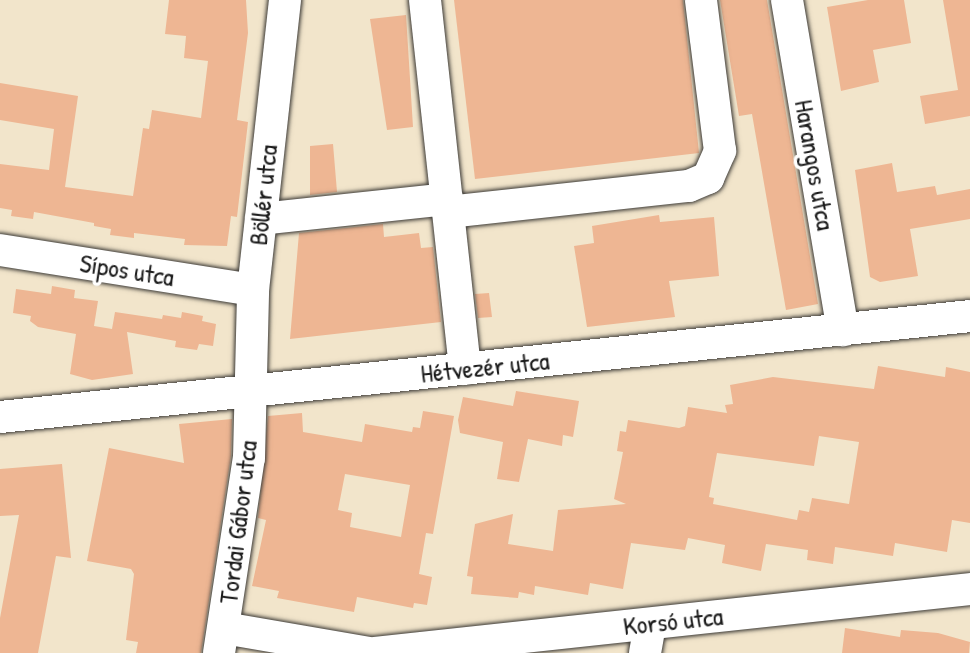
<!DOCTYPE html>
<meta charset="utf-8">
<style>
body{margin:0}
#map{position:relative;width:970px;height:653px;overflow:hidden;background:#f2e5cb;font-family:"Patrick Hand",sans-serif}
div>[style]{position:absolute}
.building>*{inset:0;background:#eeb693}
.roads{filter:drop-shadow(0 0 2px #3c3a36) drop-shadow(0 0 2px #3c3a36)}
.minor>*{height:32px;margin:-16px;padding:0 16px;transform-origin:16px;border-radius:16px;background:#fff}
span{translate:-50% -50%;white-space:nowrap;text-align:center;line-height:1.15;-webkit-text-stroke:7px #fff;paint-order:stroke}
.street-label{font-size:26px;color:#1c1c1c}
</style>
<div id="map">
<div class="building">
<i style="clip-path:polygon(169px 0,246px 0,248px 33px,237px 120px,248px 122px,237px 217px,231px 216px,227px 246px,184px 245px,185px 239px,134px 233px,134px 238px,110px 235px,111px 229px,94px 226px,94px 223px,34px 212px,33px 219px,11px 216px,12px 210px,0 208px,0 164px,49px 170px,54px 129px,0 120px,0 83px,78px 96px,65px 187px,133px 196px,143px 128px,149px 129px,152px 110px,201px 118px,208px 61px,184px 58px,186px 36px,165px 34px)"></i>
<i style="clip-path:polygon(454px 0,683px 0,699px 153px,475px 179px)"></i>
<i style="clip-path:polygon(720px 0,767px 0,818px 304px,786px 310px,752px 114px,739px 116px)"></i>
<i style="clip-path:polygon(868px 0,904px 0,911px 43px,873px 50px,879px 82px,841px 91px,827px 7px)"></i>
<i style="clip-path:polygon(943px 0,970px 0,970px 116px,925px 124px,920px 96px,958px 90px)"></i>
<i style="clip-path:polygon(406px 15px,413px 127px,387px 130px,370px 19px)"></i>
<i style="clip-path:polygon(333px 144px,337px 192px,310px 195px,310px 146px)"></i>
<i style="clip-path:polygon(892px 163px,897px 192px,935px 186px,937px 195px,970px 189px,970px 219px,910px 229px,918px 276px,880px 282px,870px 277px,855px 170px)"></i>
<i style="clip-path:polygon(659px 215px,660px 222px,714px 217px,719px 276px,669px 281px,675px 317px,587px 327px,574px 246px,594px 243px,592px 226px)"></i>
<i style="clip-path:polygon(383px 224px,384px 237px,419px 233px,421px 248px,433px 247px,441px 322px,290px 339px,299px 233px)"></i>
<i style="clip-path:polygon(52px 286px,75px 290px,74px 298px,98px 301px,94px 326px,112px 329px,115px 312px,162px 319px,163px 315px,181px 318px,182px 312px,203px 316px,202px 321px,216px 324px,213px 346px,199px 344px,197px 350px,175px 347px,176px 341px,127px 332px,133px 374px,92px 380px,70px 374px,76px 334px,38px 327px,30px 321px,31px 316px,13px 313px,16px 289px,51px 294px)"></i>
<i style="clip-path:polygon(489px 293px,492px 317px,478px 318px,475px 294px)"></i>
<i style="clip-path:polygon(evenodd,878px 366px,945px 377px,946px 367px,970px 372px,970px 523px,952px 520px,947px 552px,895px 543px,893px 556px,835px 547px,833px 564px,807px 560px,808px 550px,766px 544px,761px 571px,722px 563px,725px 545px,688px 538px,685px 550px,631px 543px,623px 589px,590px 583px,588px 595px,535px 586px,534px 595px,519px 592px,518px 598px,471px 594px,473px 577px,467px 576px,475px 524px,513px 514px,508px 544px,553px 551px,558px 510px,626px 504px,614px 499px,623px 452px,617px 451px,620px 431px,626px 432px,628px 420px,679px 428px,685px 426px,688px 407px,727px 413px,725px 405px,733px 404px,730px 385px,773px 377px,874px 389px,878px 366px,819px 436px,859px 442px,849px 504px,812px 498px,809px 512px,799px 510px,797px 520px,713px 504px,714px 498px,709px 497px,717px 453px,814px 466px,819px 436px)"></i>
<i style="clip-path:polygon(516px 391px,579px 401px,573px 437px,563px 435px,562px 446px,528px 439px,519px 482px,497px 479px,503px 442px,460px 433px,458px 420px,463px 397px,513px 406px)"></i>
<i style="clip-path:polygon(evenodd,423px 411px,454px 416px,433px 534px,426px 533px,419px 574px,432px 577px,427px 605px,414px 603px,413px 608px,357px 597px,354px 612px,277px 598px,279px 591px,252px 586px,266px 520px,258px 518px,268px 416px,302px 413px,303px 432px,362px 442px,365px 424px,412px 432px,413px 427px,420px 428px,423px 411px,345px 474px,410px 485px,401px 537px,350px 527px,352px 513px,338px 510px,345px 474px)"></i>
<i style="clip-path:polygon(232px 419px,231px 456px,201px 653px,136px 653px,138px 642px,126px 640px,134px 574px,131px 569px,87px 561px,109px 448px,184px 463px,179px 424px)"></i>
<i style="clip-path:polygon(62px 464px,71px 558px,56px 556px,38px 653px,0 653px,0 618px,19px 515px,0 516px,0 469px)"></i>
<i style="clip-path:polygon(845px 628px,900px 637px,901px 630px,938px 633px,970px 642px,969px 653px,842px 653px)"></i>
</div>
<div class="roads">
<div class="minor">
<i style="left:425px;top:0;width:371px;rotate:83.8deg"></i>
<i style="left:787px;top:0;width:335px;rotate:80.4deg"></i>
<i style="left:448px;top:212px;width:242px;rotate:-6.2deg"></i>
<i style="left:689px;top:186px;width:21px;rotate:-23deg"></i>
<i style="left:708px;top:178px;width:30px;rotate:-66deg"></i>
<i style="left:720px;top:151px;width:152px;rotate:-97.2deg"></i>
<i style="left:261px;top:219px;width:187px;rotate:-6.1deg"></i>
<i style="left:0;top:250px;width:256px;rotate:9deg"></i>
<i style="left:0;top:417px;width:975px;rotate:-5.94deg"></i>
<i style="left:224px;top:628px;width:146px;rotate:9.8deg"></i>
<i style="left:219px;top:653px;width:197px;rotate:-81.3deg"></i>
<i style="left:249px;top:458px;width:168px;rotate:-88.6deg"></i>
<i style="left:253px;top:290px;width:292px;rotate:-83.7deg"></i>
<i style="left:375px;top:653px;width:598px;rotate:-6.14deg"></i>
<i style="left:645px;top:653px;width:29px;rotate:-80deg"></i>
</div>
</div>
<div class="street-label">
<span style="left:815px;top:165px;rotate:80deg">Harangos utca</span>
<span style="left:263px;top:195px;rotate:-84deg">Böllér utca</span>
<span style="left:127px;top:270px;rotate:9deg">Sípos utca</span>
<span style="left:485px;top:367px;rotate:-6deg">Hétvezér utca</span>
<span style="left:238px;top:522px;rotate:-83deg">Tordai Gábor utca</span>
<span style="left:673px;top:621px;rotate:-6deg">Korsó utca</span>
</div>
</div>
